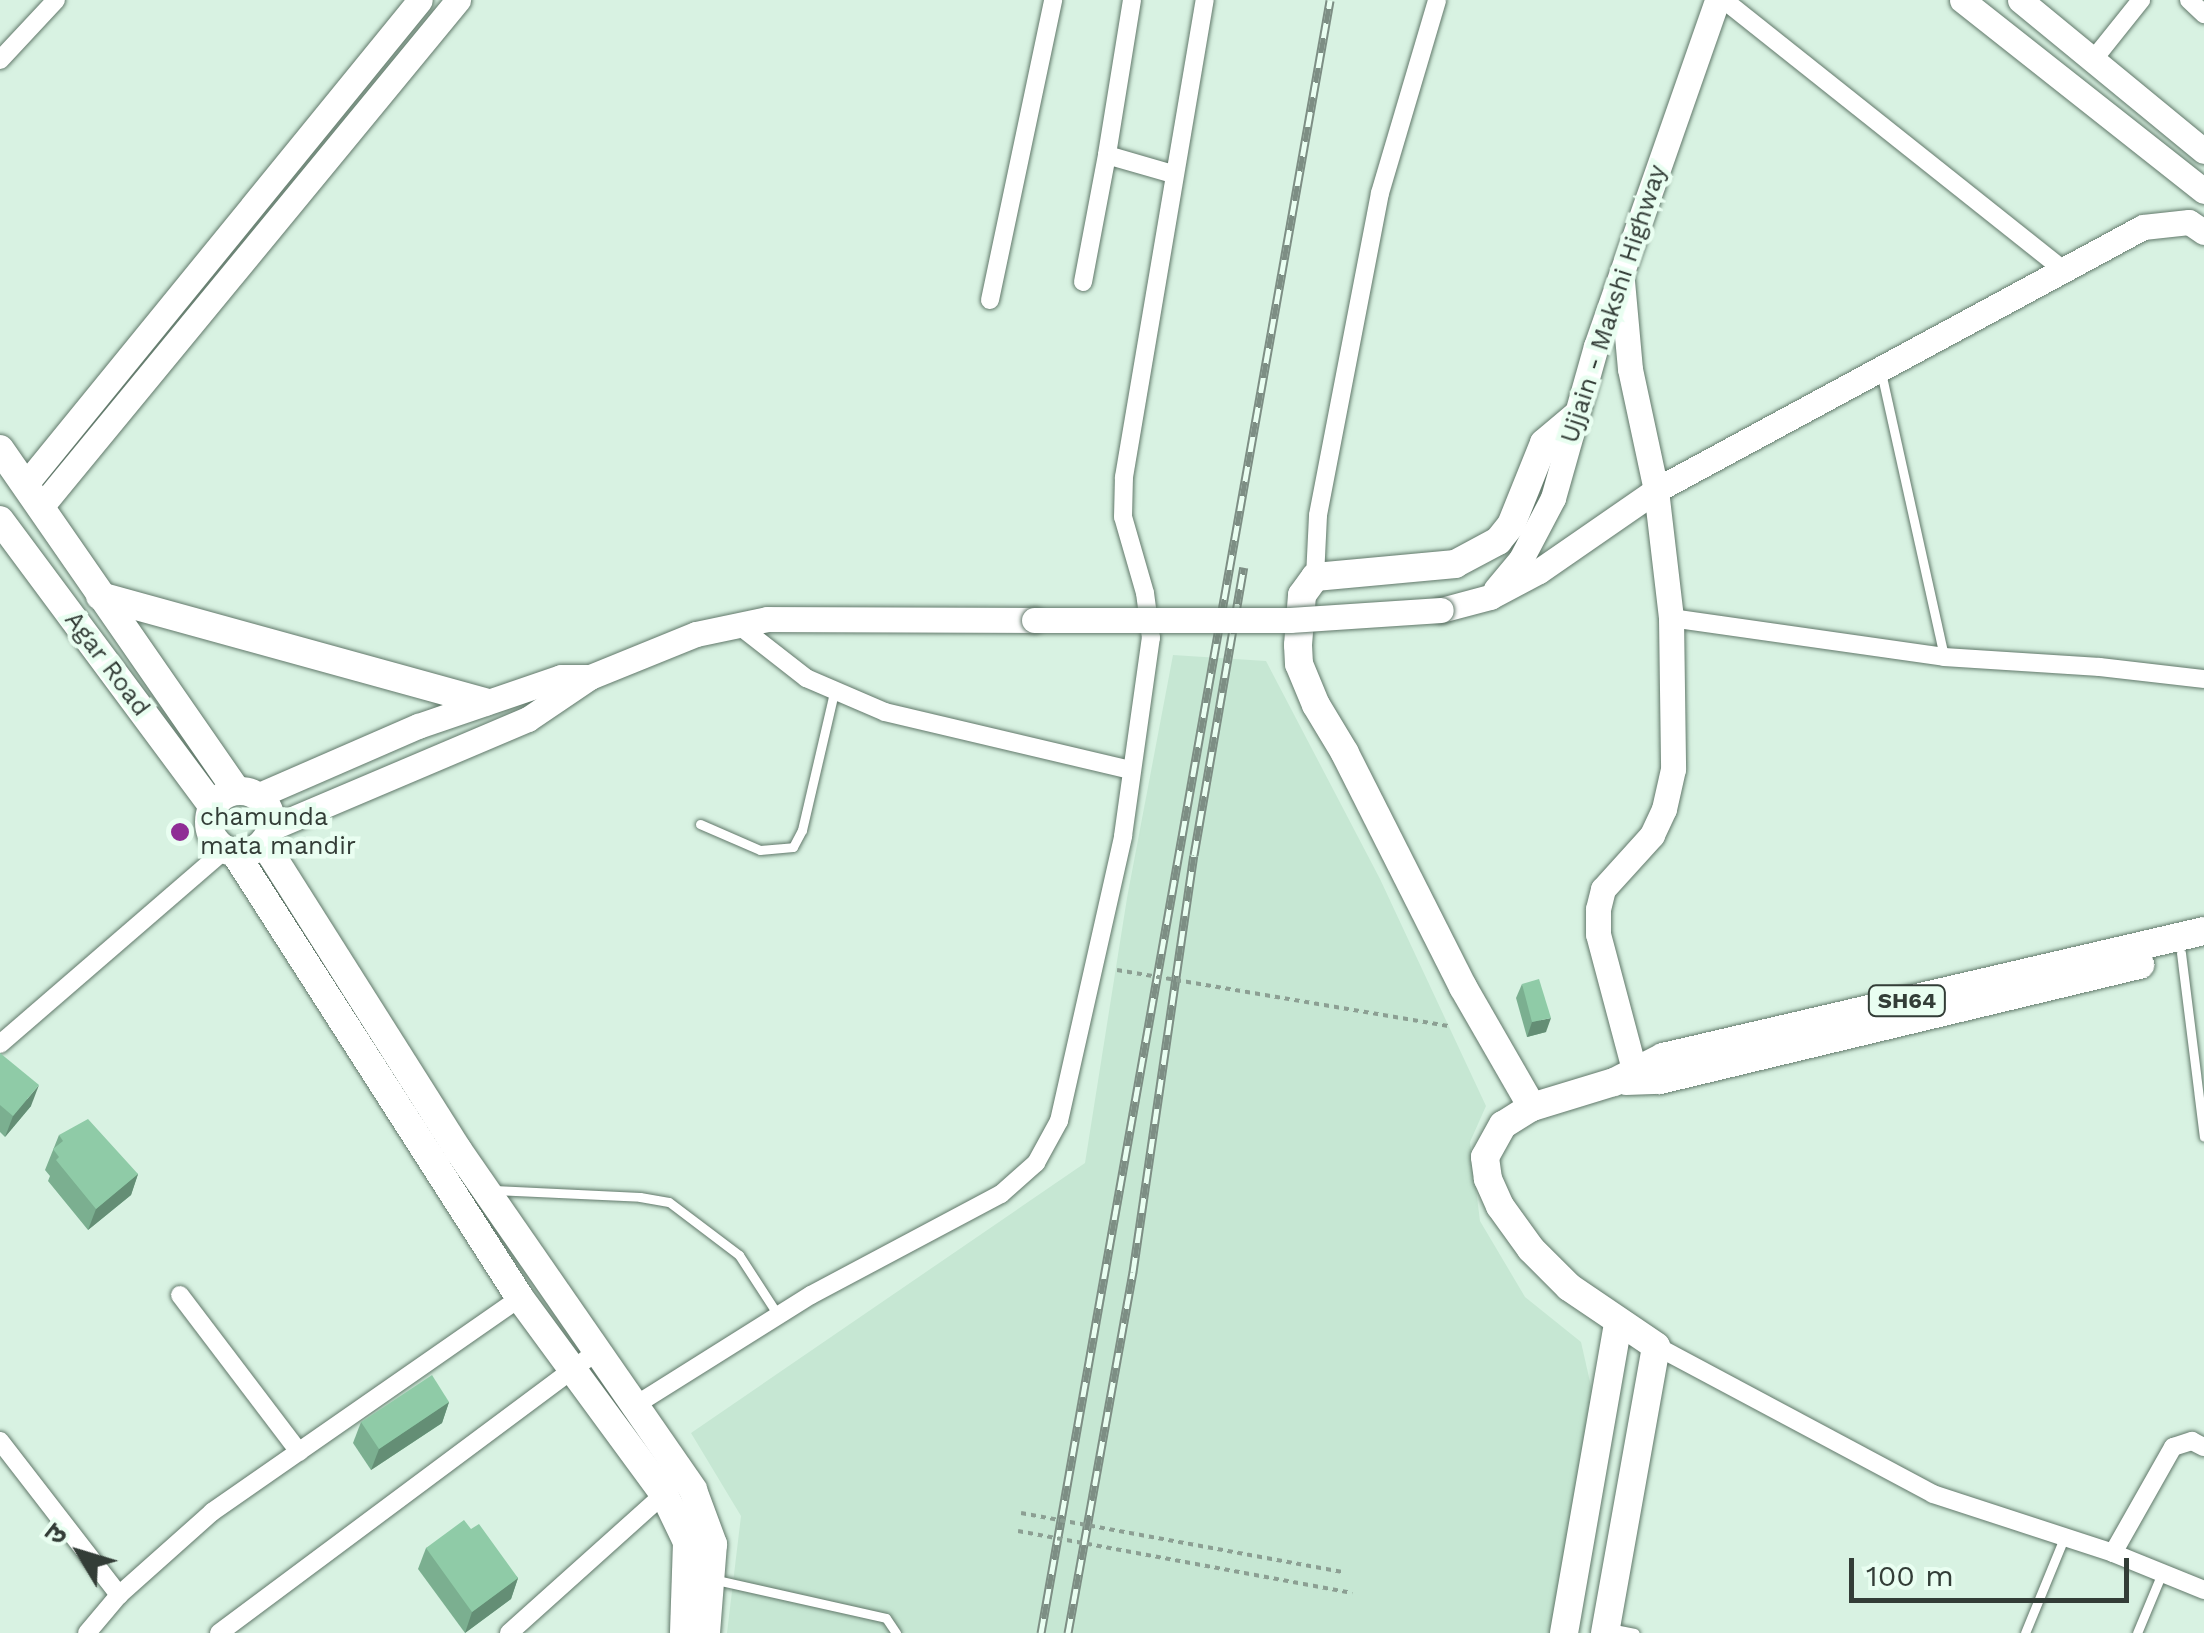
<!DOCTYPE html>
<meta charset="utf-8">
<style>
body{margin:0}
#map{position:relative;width:2204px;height:1633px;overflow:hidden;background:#d8f2e2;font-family:"Work Sans","Noto Sans Devanagari",sans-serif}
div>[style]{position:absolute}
.built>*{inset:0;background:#c6e7d3}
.roads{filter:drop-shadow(0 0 2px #61786a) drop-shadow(0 0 2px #61786a)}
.lane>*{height:9px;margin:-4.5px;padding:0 4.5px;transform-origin:4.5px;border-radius:4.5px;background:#fff}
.street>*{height:18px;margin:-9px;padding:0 9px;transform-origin:9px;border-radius:9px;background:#fff}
.secondary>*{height:25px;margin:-12.5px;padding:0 12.5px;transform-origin:12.5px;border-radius:12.5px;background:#fff}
.primary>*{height:28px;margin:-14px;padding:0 14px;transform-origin:14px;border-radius:14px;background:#fff}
.primary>.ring{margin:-14px;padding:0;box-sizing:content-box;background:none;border:28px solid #fff;border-radius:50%}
.rail>*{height:9px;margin-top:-4.5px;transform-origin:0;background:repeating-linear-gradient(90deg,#e9fef1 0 15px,#7d8e84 0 30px);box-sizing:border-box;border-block:2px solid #7d8e84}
.path-bridge>*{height:4px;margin-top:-2px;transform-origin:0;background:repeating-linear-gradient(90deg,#8c9f93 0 5px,transparent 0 10px)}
.bridges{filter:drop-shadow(0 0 2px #61786a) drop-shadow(0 0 2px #61786a)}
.secondary-bridge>*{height:25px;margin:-12.5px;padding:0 12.5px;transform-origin:12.5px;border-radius:12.5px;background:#fff}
.wall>*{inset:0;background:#7baf90}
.shaded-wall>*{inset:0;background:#648e75}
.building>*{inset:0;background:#8fcba7}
.dots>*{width:28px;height:28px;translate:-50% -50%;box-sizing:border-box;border:5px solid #e9fef1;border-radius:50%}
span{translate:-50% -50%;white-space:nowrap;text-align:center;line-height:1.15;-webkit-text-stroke:9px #e9fef1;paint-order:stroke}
.shield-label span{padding:2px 8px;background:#e9fef1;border:2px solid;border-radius:8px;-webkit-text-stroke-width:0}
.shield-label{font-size:22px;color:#333d37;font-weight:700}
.street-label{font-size:25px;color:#333d37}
.poi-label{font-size:25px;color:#333d37}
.left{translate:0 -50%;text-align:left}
.north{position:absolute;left:30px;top:1503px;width:100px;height:100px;-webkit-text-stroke:8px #e9fef1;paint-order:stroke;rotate:308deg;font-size:28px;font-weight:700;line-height:40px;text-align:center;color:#333d37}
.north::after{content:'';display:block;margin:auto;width:35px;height:45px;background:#333d37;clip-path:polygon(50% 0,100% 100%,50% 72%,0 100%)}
.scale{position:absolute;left:1849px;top:1558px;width:280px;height:45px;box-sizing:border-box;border:5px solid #333d37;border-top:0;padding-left:12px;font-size:30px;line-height:35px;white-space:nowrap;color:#333d37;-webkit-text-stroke:8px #e9fef1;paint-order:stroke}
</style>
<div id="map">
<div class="built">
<i style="clip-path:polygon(1173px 655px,1266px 661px,1380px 879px,1486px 1106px,1470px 1142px,1480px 1221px,1525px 1297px,1581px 1342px,1595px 1404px,1553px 1633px,727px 1633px,741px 1516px,691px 1433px,1085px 1163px,1127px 898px)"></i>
</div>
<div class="roads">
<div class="lane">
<i style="left:1881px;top:372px;width:292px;rotate:77.5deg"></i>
<i style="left:700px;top:824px;width:65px;rotate:23.4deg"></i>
<i style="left:760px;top:850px;width:33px;rotate:-5deg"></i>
<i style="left:793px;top:847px;width:19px;rotate:-62deg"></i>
<i style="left:802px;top:830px;width:142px;rotate:-76.9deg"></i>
<i style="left:2181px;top:953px;width:185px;rotate:82.9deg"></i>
<i style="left:494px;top:1190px;width:146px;rotate:2.7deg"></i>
<i style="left:640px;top:1197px;width:29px;rotate:10deg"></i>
<i style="left:669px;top:1202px;width:88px;rotate:37.1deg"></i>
<i style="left:739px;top:1255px;width:72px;rotate:57deg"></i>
<i style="left:712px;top:1579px;width:178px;rotate:12.6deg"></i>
<i style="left:886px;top:1618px;width:18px;rotate:56deg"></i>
<i style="left:1609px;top:1628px;width:26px;rotate:11deg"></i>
<i style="left:2025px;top:1633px;width:103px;rotate:-67.7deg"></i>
<i style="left:2137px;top:1633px;width:65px;rotate:-67.4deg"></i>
</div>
<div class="street">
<i style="left:1132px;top:0;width:157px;rotate:99.2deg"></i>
<i style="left:1107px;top:155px;width:69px;rotate:16.1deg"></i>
<i style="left:1724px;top:0;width:436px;rotate:38.5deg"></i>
<i style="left:2189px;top:0;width:21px;rotate:43deg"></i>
<i style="left:0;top:60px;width:82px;rotate:-47deg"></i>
<i style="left:2093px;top:60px;width:77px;rotate:-51.3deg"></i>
<i style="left:1083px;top:282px;width:129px;rotate:-79.3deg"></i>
<i style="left:990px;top:300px;width:307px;rotate:-78.1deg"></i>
<i style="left:1315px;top:577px;width:62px;rotate:-87.2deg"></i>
<i style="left:1318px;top:515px;width:328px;rotate:-79.1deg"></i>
<i style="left:1380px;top:193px;width:201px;rotate:-73.5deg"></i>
<i style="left:1671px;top:618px;width:276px;rotate:8.1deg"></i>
<i style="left:1944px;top:657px;width:156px;rotate:3.7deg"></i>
<i style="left:2100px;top:667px;width:105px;rotate:6.6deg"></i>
<i style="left:737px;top:624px;width:88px;rotate:38deg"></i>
<i style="left:806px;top:678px;width:86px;rotate:23.3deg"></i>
<i style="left:885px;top:712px;width:252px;rotate:13.3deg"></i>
<i style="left:0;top:1044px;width:297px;rotate:-40.8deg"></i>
<i style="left:180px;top:1295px;width:197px;rotate:52.8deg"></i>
<i style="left:1656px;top:1346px;width:314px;rotate:28.1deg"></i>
<i style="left:1933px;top:1494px;width:189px;rotate:18.1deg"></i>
<i style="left:2113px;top:1553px;width:98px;rotate:22.1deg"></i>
<i style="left:634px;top:1406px;width:209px;rotate:-32.1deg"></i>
<i style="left:811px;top:1295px;width:215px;rotate:-28deg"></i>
<i style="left:1001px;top:1194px;width:47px;rotate:-41.5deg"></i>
<i style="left:1036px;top:1163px;width:48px;rotate:-61.3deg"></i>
<i style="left:1059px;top:1121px;width:292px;rotate:-77.3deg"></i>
<i style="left:1123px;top:836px;width:200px;rotate:-82deg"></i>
<i style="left:1151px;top:638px;width:45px;rotate:-97.6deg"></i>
<i style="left:1145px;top:593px;width:79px;rotate:-106.1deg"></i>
<i style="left:1123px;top:517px;width:40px;rotate:-88.6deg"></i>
<i style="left:1124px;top:477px;width:484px;rotate:-80.4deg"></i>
<i style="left:0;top:1441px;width:195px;rotate:52.3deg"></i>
<i style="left:2113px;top:1553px;width:122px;rotate:-60.5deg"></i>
<i style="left:2173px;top:1447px;width:20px;rotate:-18deg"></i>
<i style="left:2192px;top:1441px;width:13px;rotate:27deg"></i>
<i style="left:87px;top:1633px;width:50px;rotate:-49.9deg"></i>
<i style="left:119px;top:1595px;width:125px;rotate:-41.7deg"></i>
<i style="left:212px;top:1512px;width:375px;rotate:-34.8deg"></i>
<i style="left:219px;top:1633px;width:472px;rotate:-36.7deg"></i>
<i style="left:509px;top:1633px;width:208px;rotate:-41.9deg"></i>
</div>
<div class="secondary">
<i style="left:1962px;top:0;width:308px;rotate:38.3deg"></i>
<i style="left:2020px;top:0;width:238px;rotate:39.4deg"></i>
<i style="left:1622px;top:281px;width:88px;rotate:84.8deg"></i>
<i style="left:1630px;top:369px;width:124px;rotate:77.9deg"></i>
<i style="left:1656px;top:490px;width:129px;rotate:83.3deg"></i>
<i style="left:1671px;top:618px;width:151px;rotate:89.2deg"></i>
<i style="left:1673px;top:769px;width:41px;rotate:102.7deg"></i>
<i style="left:1664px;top:809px;width:29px;rotate:115deg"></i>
<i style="left:1652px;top:835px;width:73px;rotate:132.2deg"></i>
<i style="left:1603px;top:889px;width:21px;rotate:104deg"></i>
<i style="left:1598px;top:909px;width:25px;rotate:90deg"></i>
<i style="left:1598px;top:934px;width:152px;rotate:75.1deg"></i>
<i style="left:25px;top:485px;width:625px;rotate:-50.84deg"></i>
<i style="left:40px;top:508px;width:658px;rotate:-50.55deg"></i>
<i style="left:1496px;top:589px;width:39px;rotate:-50deg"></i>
<i style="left:1521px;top:559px;width:69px;rotate:-62.3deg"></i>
<i style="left:1553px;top:498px;width:158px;rotate:-74.2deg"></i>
<i style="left:1596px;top:346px;width:367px;rotate:-70.7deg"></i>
<i style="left:1441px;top:610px;width:51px;rotate:-14.9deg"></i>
<i style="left:1490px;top:597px;width:55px;rotate:-28deg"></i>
<i style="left:1539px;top:571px;width:142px;rotate:-34.7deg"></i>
<i style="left:1656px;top:490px;width:553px;rotate:-28.37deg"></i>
<i style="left:2143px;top:227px;width:46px;rotate:-6.2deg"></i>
<i style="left:2189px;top:222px;width:18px;rotate:34deg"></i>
<i style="left:257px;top:796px;width:176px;rotate:-23.5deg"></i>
<i style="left:418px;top:726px;width:151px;rotate:-18.9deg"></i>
<i style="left:561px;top:677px;width:29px"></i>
<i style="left:271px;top:828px;width:279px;rotate:-23deg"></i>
<i style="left:528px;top:719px;width:75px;rotate:-34.1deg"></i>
<i style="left:590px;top:677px;width:114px;rotate:-22.1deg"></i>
<i style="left:696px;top:634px;width:73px;rotate:-11.9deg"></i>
<i style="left:767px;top:619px;width:267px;rotate:0.2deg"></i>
</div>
<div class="primary">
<i style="left:0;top:449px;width:416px;rotate:55.3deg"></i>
<i style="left:0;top:520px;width:357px;rotate:53.4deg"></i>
<i style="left:100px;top:596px;width:399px;rotate:15.4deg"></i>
<i class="ring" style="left:209px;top:791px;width:34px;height:34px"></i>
<i style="left:264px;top:843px;width:363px;rotate:57.7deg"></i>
<i style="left:458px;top:1150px;width:413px;rotate:55.3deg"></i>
<i style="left:693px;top:1490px;width:58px;rotate:69.7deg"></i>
<i style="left:713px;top:1544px;width:89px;rotate:94.5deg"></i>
<i style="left:235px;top:853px;width:528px;rotate:57.36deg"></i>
<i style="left:520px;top:1298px;width:243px;rotate:53.7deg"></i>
<i style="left:664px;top:1494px;width:53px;rotate:64.4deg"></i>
<i style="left:687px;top:1542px;width:91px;rotate:91.9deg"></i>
<i style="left:1626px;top:1081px;width:34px;rotate:-2deg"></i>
<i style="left:1660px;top:1080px;width:494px;rotate:-13.5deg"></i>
<i style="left:1532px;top:1107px;width:138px;rotate:-119.9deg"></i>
<i style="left:1463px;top:987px;width:262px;rotate:-116.8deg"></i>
<i style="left:1345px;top:753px;width:56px;rotate:-121.1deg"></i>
<i style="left:1316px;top:705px;width:44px;rotate:-112.5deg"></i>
<i style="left:1299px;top:664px;width:19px;rotate:-93deg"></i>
<i style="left:1298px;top:645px;width:50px;rotate:-85.4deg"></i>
<i style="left:1302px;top:595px;width:22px;rotate:-54deg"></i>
<i style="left:1315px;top:577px;width:141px;rotate:-5.3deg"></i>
<i style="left:1455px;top:564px;width:49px;rotate:-28.1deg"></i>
<i style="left:1498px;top:541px;width:21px;rotate:-51deg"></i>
<i style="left:1511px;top:525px;width:88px;rotate:-68.1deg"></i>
<i style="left:1544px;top:443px;width:42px;rotate:-40.2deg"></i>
<i style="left:1564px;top:1633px;width:315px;rotate:-80.1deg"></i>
<i style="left:1605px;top:1633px;width:291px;rotate:-79.9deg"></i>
<i style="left:1656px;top:1346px;width:105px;rotate:-145.9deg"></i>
<i style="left:1569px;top:1287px;width:54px;rotate:-135deg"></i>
<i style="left:1531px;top:1249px;width:53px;rotate:-125.8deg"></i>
<i style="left:1500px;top:1206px;width:30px;rotate:-114deg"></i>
<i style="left:1488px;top:1179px;width:22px;rotate:-98deg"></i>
<i style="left:1485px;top:1157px;width:37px;rotate:-61deg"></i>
<i style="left:1503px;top:1125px;width:34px;rotate:-32deg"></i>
<i style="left:1532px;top:1107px;width:86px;rotate:-17deg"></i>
<i style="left:1614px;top:1082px;width:55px;rotate:-27deg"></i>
<i style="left:1663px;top:1057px;width:555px;rotate:-13.11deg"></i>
</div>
</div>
<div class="rail">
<i style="left:1041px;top:1633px;width:1658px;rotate:-79.96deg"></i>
<i style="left:1068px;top:1633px;width:367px;rotate:-79.8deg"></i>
<i style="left:1133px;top:1272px;width:421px;rotate:-81.7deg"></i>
<i style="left:1194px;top:855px;width:292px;rotate:-80.2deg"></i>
</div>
<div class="path-bridge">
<i style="left:1117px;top:970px;width:336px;rotate:9.6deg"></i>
<i style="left:1021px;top:1513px;width:327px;rotate:10.4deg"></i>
<i style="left:1018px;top:1531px;width:340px;rotate:10.5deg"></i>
</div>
<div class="bridges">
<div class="secondary-bridge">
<i style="left:1034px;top:620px;width:256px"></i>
<i style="left:1290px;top:620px;width:151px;rotate:-3.8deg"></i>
</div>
</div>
<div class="wall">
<i style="clip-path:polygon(1522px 984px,1546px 1032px,1527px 1037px,1516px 998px)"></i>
<i style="clip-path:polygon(0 1053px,31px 1106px,5px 1137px,0 1132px)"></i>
<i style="clip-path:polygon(59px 1135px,138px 1174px,131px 1195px,88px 1230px,48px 1181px,50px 1176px,45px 1170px)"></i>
<i style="clip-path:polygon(449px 1402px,442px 1423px,371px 1470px,353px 1443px,361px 1422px)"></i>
<i style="clip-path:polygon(471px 1529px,518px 1578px,511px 1599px,465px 1633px,418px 1569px,426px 1548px)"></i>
</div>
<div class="shaded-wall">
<i style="clip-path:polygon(1551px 1018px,1546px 1032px,1527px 1037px,1532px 1022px)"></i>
<i style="clip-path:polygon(39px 1085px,31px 1106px,5px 1137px,13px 1116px)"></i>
<i style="clip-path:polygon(138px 1174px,131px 1195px,88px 1230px,96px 1209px)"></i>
<i style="clip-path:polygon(449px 1402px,442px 1423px,371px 1470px,379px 1449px)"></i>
<i style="clip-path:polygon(518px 1578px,511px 1599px,465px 1633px,472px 1612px)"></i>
</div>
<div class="building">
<i style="clip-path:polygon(1539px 979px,1551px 1018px,1532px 1022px,1522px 984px)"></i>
<i style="clip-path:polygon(0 1053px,39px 1085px,13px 1116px,0 1105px)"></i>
<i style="clip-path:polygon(88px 1119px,138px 1174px,96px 1209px,56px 1160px,59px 1157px,53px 1149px,63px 1141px,59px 1135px)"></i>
<i style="clip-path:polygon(432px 1375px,449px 1402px,379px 1449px,361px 1422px)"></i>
<i style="clip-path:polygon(464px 1520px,471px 1529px,479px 1524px,518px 1578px,472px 1612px,426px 1548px)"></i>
</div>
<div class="dots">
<i style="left:180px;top:832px;background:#8f2d95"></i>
</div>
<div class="shield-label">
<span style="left:1907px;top:1001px">SH64</span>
</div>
<div class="street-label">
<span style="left:1614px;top:304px;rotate:-72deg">Ujjain - Makshi Highway</span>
<span style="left:107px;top:664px;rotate:53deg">Agar Road</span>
</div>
<div class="poi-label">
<span class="left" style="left:200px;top:832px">chamunda<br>mata mandir</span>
</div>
<div class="north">उ</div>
<div class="scale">100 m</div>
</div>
